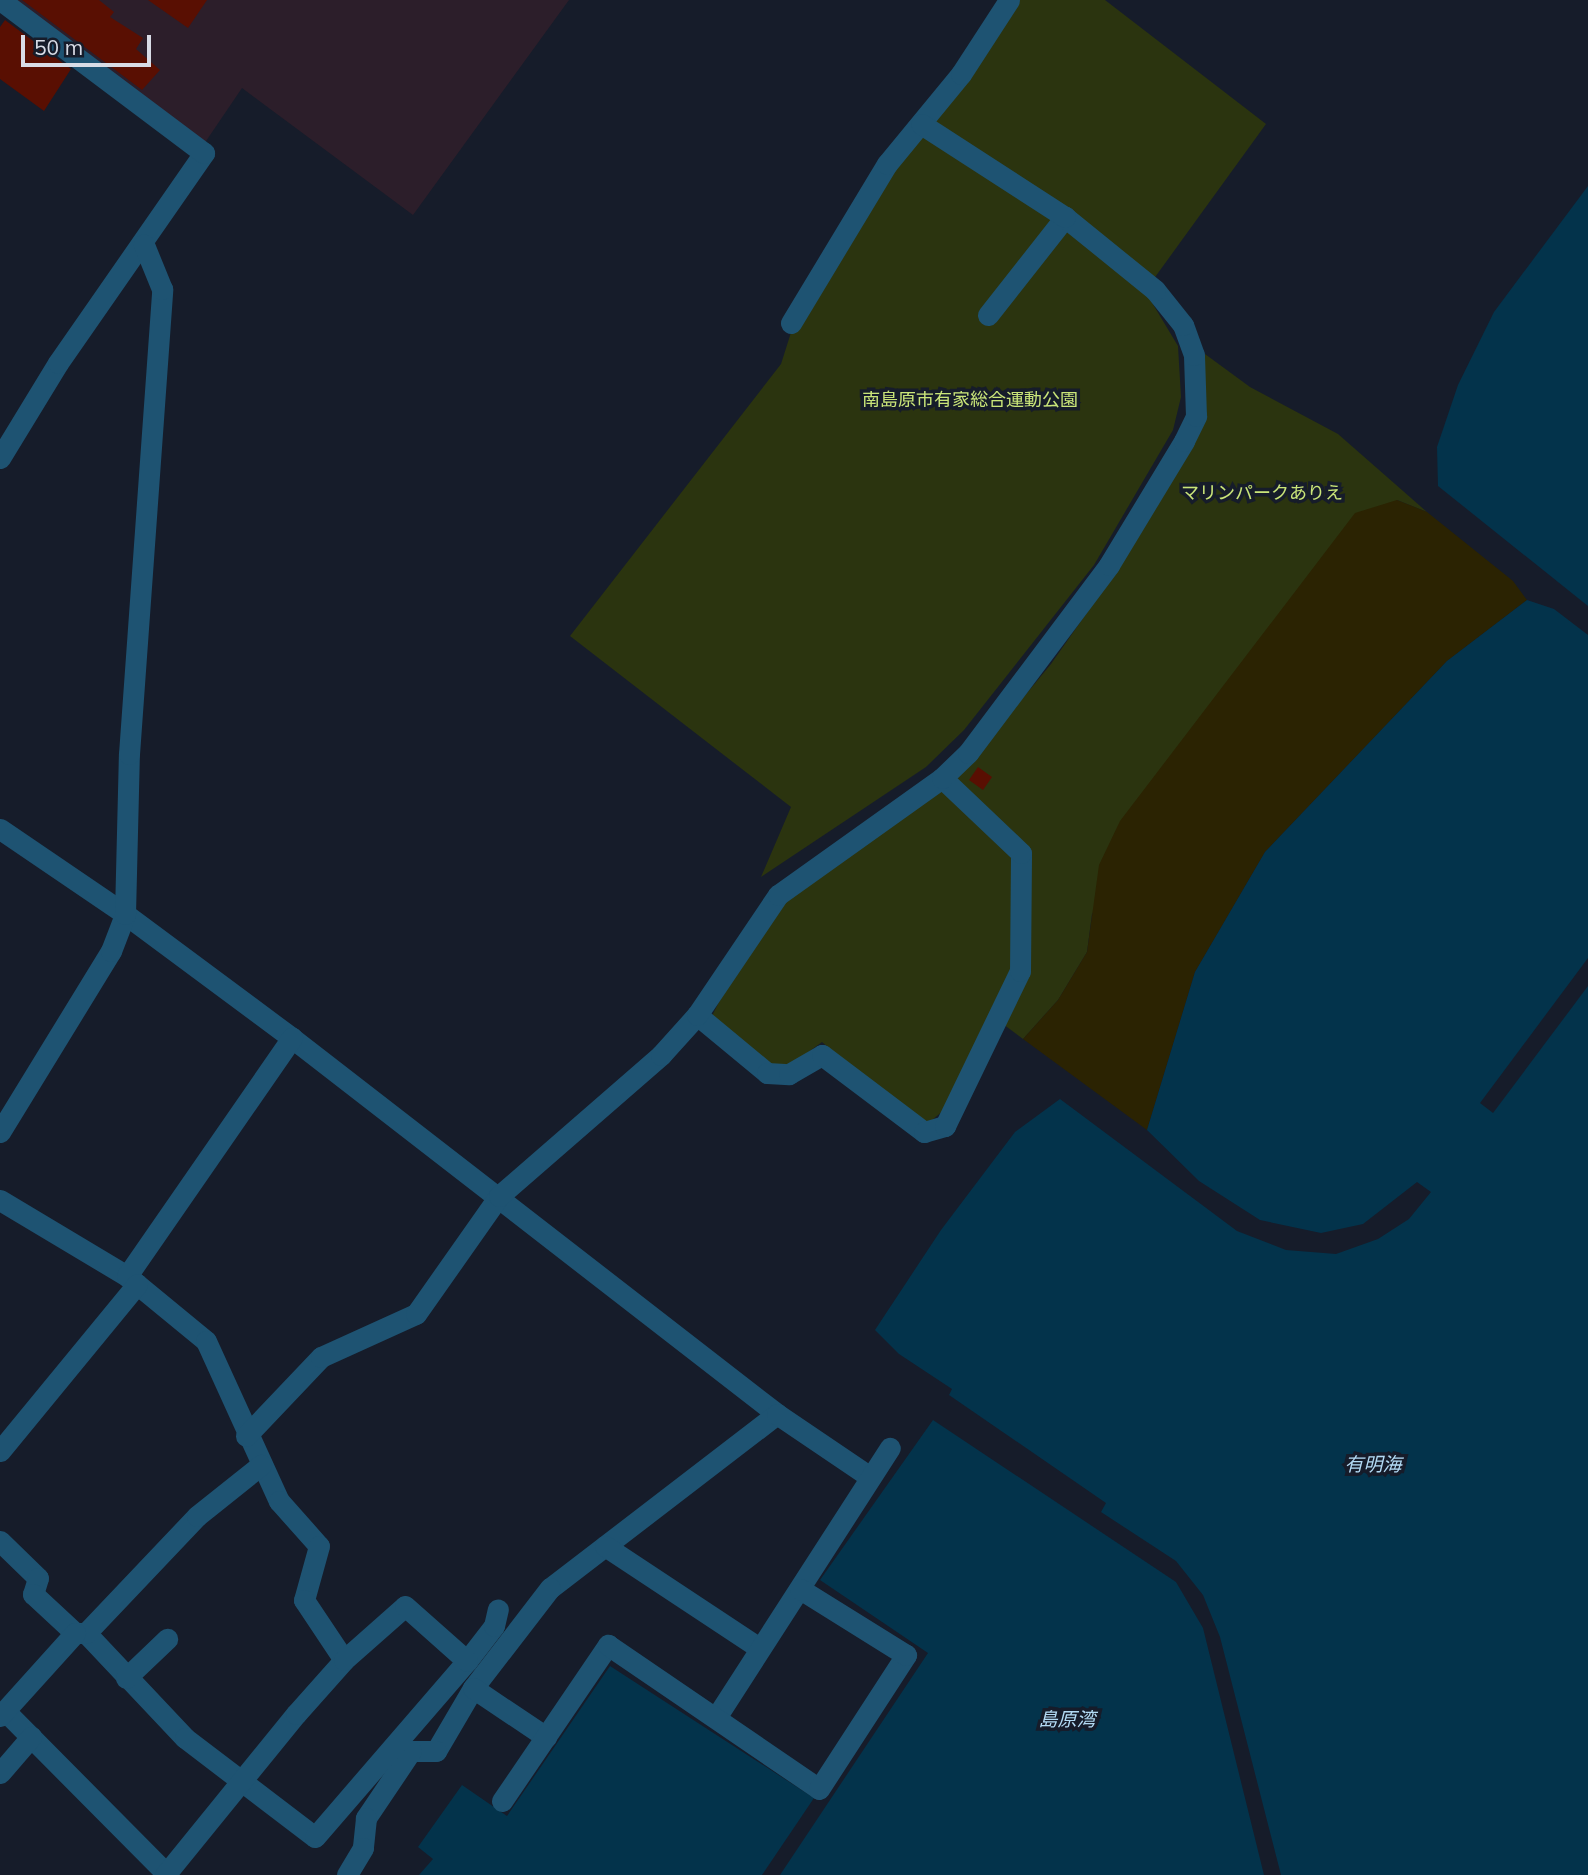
<!DOCTYPE html>
<meta charset="utf-8">
<style>
body{margin:0}
#map{position:relative;width:1588px;height:1875px;overflow:hidden;background:#161c2a;font-family:Mulish,"Noto Sans JP",sans-serif}
div>[style]{position:absolute}
.education>*{inset:0;background:#2c1e2a}
.green>*{inset:0;background:#2b340f}
.sand>*{inset:0;background:#2b2302}
.water>*{inset:0;background:#03334b}
.pier>*{inset:0;background:#161c2a}
.building>*{inset:0;background:#590f02}
.minor>*{height:21px;margin:-10.5px;padding:0 10.5px;transform-origin:10.5px;border-radius:10.5px;background:#1e5372}
span{translate:-50% -50%;white-space:nowrap;text-align:center;line-height:1.15;-webkit-text-stroke:7px #161c2a;paint-order:stroke}
.park-label{font-size:18px;color:#cae579}
.water-label{font-size:19px;color:#b3daf4;font-style:italic}
.scale{position:absolute;left:21px;top:35px;width:130px;height:32px;box-sizing:border-box;border:4px solid #d8dce6;border-top:0;padding-left:9px;font-size:21px;line-height:24px;white-space:nowrap;color:#d8dce6;-webkit-text-stroke:5px #161c2a;paint-order:stroke}
</style>
<div id="map">
<div class="education">
<i style="clip-path:polygon(9px 0,569px 0,413px 215px,242px 88px,202px 147px)"></i>
</div>
<div class="green">
<i style="clip-path:polygon(1017px 0,1105px 0,1266px 124px,1145px 291px,1178px 346px,1181px 397px,1173px 430px,1094px 565px,964px 730px,926px 767px,761px 877px,791px 807px,570px 636px,781px 364px,794px 323px,897px 160px)"></i>
<i style="clip-path:polygon(1205px 354px,1250px 387px,1338px 434px,1427px 512px,1397px 500px,1092px 914px,1087px 952px,1058px 1000px,1023px 1039px,995px 1018px,945px 1109px,924px 1127px,822px 1042px,788px 1067px,774px 1069px,712px 1016px,732px 976px,791px 895px,974px 757px,1051px 664px,1116px 571px,1203px 415px)"></i>
</div>
<div class="sand">
<i style="clip-path:polygon(1397px 500px,1427px 512px,1513px 581px,1527px 600px,1447px 661px,1265px 852px,1195px 972px,1147px 1130px,1023px 1039px,1058px 1000px,1087px 952px,1099px 865px,1120px 821px,1355px 513px)"></i>
</div>
<div class="water">
<i style="clip-path:polygon(1588px 186px,1588px 606px,1438px 486px,1437px 447px,1458px 385px,1494px 312px)"></i>
<i style="clip-path:polygon(1527px 600px,1554px 609px,1588px 635px,1588px 1875px,1281px 1875px,1220px 1637px,1203px 1595px,1176px 1561px,1101px 1512px,1106px 1503px,949px 1395px,952px 1389px,899px 1354px,875px 1330px,941px 1230px,1015px 1132px,1060px 1099px,1237px 1231px,1286px 1250px,1336px 1254px,1378px 1239px,1409px 1219px,1431px 1192px,1417px 1182px,1363px 1224px,1321px 1233px,1260px 1220px,1199px 1181px,1147px 1130px,1195px 972px,1265px 852px,1447px 661px)"></i>
<i style="clip-path:polygon(933px 1420px,1176px 1582px,1203px 1628px,1264px 1875px,780px 1875px,928px 1653px,820px 1580px)"></i>
<i style="clip-path:polygon(610px 1666px,814px 1798px,762px 1875px,419px 1875px,433px 1859px,418px 1847px,462px 1785px,507px 1816px)"></i>
</div>
<div class="pier">
<i style="clip-path:polygon(1588px 958px,1588px 986px,1493px 1113px,1480px 1103px)"></i>
</div>
<div class="building">
<i style="clip-path:polygon(22px 0,99px 0,114px 12px,110px 17px,143px 38px,136px 49px,160px 70px,142px 90px)"></i>
<i style="clip-path:polygon(148px 0,207px 0,188px 28px)"></i>
<i style="clip-path:polygon(5px 20px,71px 69px,44px 111px,0 79px,0 27px)"></i>
<i style="clip-path:polygon(978px 767px,992px 777px,983px 790px,969px 780px)"></i>
</div>
<div class="minor">
<i style="left:988px;top:315px;width:125px;rotate:-51.8deg"></i>
<i style="left:791px;top:323px;width:186px;rotate:-58.9deg"></i>
<i style="left:887px;top:164px;width:117px;rotate:-50.6deg"></i>
<i style="left:961px;top:74px;width:88px;rotate:-57deg"></i>
<i style="left:0;top:458px;width:111px;rotate:-58.6deg"></i>
<i style="left:58px;top:363px;width:256px;rotate:-55.2deg"></i>
<i style="left:204px;top:153px;width:255px;rotate:-143.1deg"></i>
<i style="left:0;top:829px;width:151px;rotate:34.2deg"></i>
<i style="left:125px;top:914px;width:208px;rotate:36.6deg"></i>
<i style="left:292px;top:1038px;width:614px;rotate:37.78deg"></i>
<i style="left:777px;top:1414px;width:286px;rotate:142.5deg"></i>
<i style="left:550px;top:1588px;width:126px;rotate:127.6deg"></i>
<i style="left:473px;top:1688px;width:73px;rotate:120.4deg"></i>
<i style="left:436px;top:1751px;width:25px;rotate:180deg"></i>
<i style="left:411px;top:1751px;width:81px;rotate:123.9deg"></i>
<i style="left:366px;top:1818px;width:30px;rotate:96deg"></i>
<i style="left:363px;top:1848px;width:31px;rotate:121deg"></i>
<i style="left:697px;top:1015px;width:91px;rotate:39.6deg"></i>
<i style="left:767px;top:1073px;width:22px;rotate:3deg"></i>
<i style="left:789px;top:1074px;width:38px;rotate:-30deg"></i>
<i style="left:822px;top:1055px;width:128px;rotate:37deg"></i>
<i style="left:924px;top:1132px;width:22px;rotate:-16deg"></i>
<i style="left:945px;top:1126px;width:172px;rotate:-64.2deg"></i>
<i style="left:1020px;top:971px;width:118px;rotate:-89.5deg"></i>
<i style="left:1021px;top:853px;width:109px;rotate:-136.5deg"></i>
<i style="left:0;top:1132px;width:212px;rotate:-58.5deg"></i>
<i style="left:111px;top:951px;width:40px;rotate:-69deg"></i>
<i style="left:125px;top:914px;width:160px;rotate:-88.6deg"></i>
<i style="left:129px;top:754px;width:466px;rotate:-85.9deg"></i>
<i style="left:162px;top:289px;width:48px;rotate:-112.2deg"></i>
<i style="left:0;top:1200px;width:148px;rotate:30.9deg"></i>
<i style="left:127px;top:1276px;width:102px;rotate:39.4deg"></i>
<i style="left:206px;top:1341px;width:176px;rotate:65.5deg"></i>
<i style="left:279px;top:1501px;width:60px;rotate:48.4deg"></i>
<i style="left:319px;top:1546px;width:56px;rotate:105.5deg"></i>
<i style="left:304px;top:1600px;width:72px;rotate:56.3deg"></i>
<i style="left:127px;top:1276px;width:290px;rotate:-55.3deg"></i>
<i style="left:777px;top:1414px;width:112px;rotate:34.1deg"></i>
<i style="left:246px;top:1436px;width:109px;rotate:-46.5deg"></i>
<i style="left:321px;top:1357px;width:104px;rotate:-24.4deg"></i>
<i style="left:416px;top:1314px;width:144px;rotate:-54.9deg"></i>
<i style="left:499px;top:1196px;width:215px;rotate:-41deg"></i>
<i style="left:661px;top:1055px;width:54px;rotate:-48deg"></i>
<i style="left:697px;top:1015px;width:145px;rotate:-56deg"></i>
<i style="left:778px;top:895px;width:201px;rotate:-35.5deg"></i>
<i style="left:942px;top:778px;width:36px;rotate:-44deg"></i>
<i style="left:968px;top:753px;width:235px;rotate:-53.1deg"></i>
<i style="left:1109px;top:565px;width:145px;rotate:-58.8deg"></i>
<i style="left:1184px;top:441px;width:28px;rotate:-64deg"></i>
<i style="left:1196px;top:416px;width:61px;rotate:-91.9deg"></i>
<i style="left:1194px;top:355px;width:32px;rotate:-110deg"></i>
<i style="left:1183px;top:325px;width:45px;rotate:-128.7deg"></i>
<i style="left:1155px;top:290px;width:116px;rotate:-141deg"></i>
<i style="left:1065px;top:217px;width:171px;rotate:-147.1deg"></i>
<i style="left:0;top:1451px;width:216px;rotate:-50.6deg"></i>
<i style="left:0;top:1541px;width:53px;rotate:44.2deg"></i>
<i style="left:38px;top:1578px;width:17px;rotate:107deg"></i>
<i style="left:33px;top:1594px;width:57px;rotate:42.9deg"></i>
<i style="left:75px;top:1633px;width:11px"></i>
<i style="left:86px;top:1633px;width:144px;rotate:46.7deg"></i>
<i style="left:185px;top:1738px;width:163px;rotate:37.3deg"></i>
<i style="left:315px;top:1837px;width:233px;rotate:-49.2deg"></i>
<i style="left:467px;top:1661px;width:44px;rotate:-52.4deg"></i>
<i style="left:494px;top:1626px;width:17px;rotate:-77deg"></i>
<i style="left:605px;top:1546px;width:185px;rotate:33.5deg"></i>
<i style="left:86px;top:1633px;width:161px;rotate:-46.5deg"></i>
<i style="left:197px;top:1516px;width:82px;rotate:-38.6deg"></i>
<i style="left:126px;top:1678px;width:57px;rotate:-43.6deg"></i>
<i style="left:473px;top:1688px;width:88px;rotate:33.9deg"></i>
<i style="left:5px;top:1711px;width:228px;rotate:45.2deg"></i>
<i style="left:0;top:1716px;width:112px;rotate:-47.9deg"></i>
<i style="left:717px;top:1716px;width:319px;rotate:-57.2deg"></i>
<i style="left:0;top:1773px;width:48px;rotate:-49.3deg"></i>
<i style="left:502px;top:1801px;width:189px;rotate:-55.8deg"></i>
<i style="left:608px;top:1645px;width:255px;rotate:34.3deg"></i>
<i style="left:819px;top:1789px;width:160px;rotate:-57deg"></i>
<i style="left:906px;top:1655px;width:125px;rotate:-148.1deg"></i>
<i style="left:165px;top:1875px;width:208px;rotate:-50.9deg"></i>
<i style="left:296px;top:1714px;width:72px;rotate:-48.4deg"></i>
<i style="left:344px;top:1660px;width:81px;rotate:-41.5deg"></i>
<i style="left:405px;top:1606px;width:83px;rotate:41.6deg"></i>
</div>
<div class="park-label">
<span style="left:970px;top:400px">南島原市有家総合運動公園</span>
<span style="left:1262px;top:493px">マリンパークありえ</span>
</div>
<div class="water-label">
<span style="left:1373px;top:1465px">有明海</span>
<span style="left:1067px;top:1720px">島原湾</span>
</div>
<div class="scale">50 m</div>
</div>
